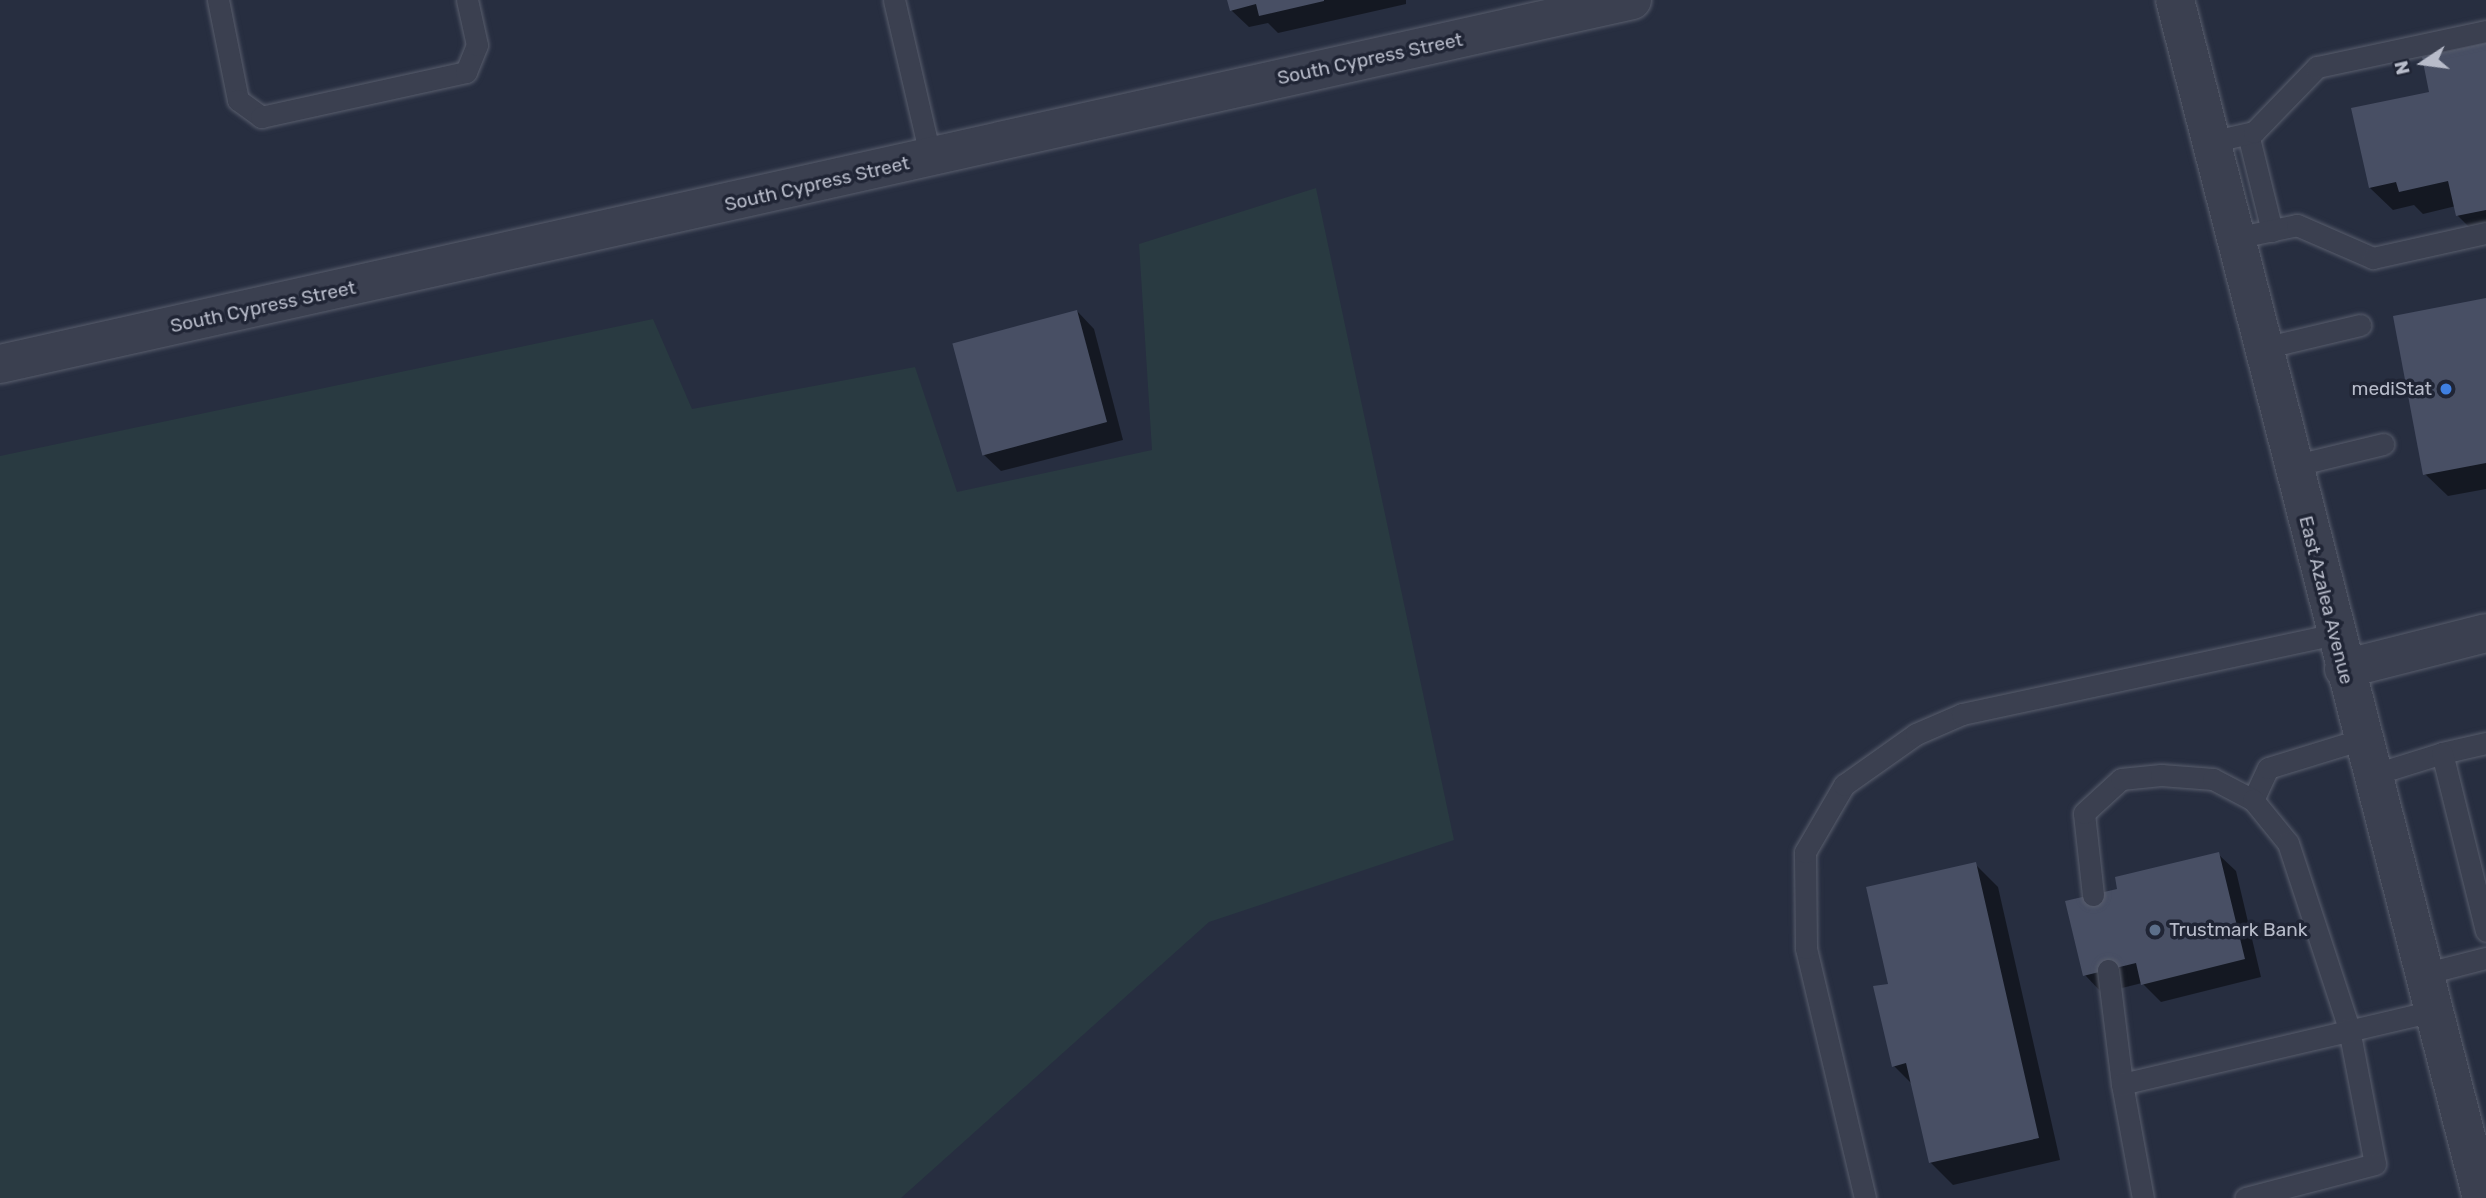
<!DOCTYPE html>
<style>
body{margin:0}
#map{position:relative;width:2486px;height:1198px;overflow:hidden;background:#272e40;font-family:Rubik,sans-serif}
div>[style]{position:absolute}
.green>*{inset:0;background:#293a41}
.shadow>*{inset:0;background:#0007}
.building>*{inset:0;background:#484f64;transform-origin:0 0}
.roads{filter:drop-shadow(0 0 2px #595e6d) drop-shadow(0 0 2px #595e6d)}
.service>*{height:21px;margin:-10.5px;padding:0 10.5px;transform-origin:10.5px;border-radius:10.5px;background:#3b4050}
.minor>*{height:38px;margin:-19px;padding:0 19px;transform-origin:19px;border-radius:19px;background:#3b4050}
.tertiary>*{height:38px;margin:-19px;padding:0 19px;transform-origin:19px;border-radius:19px;background:#3b4050}
.dots>*{width:19px;height:19px;translate:-50% -50%;box-sizing:border-box;border:4px solid #202535;border-radius:50%}
span{translate:-50% -50%;white-space:nowrap;text-align:center;line-height:1.15;-webkit-text-stroke:7px #202535;paint-order:stroke}
.street-label{font-size:19px;color:#b8bcca}
.poi-label{font-size:19px;color:#b8bcca}
.right{translate:-100% -50%;text-align:right}
.left{translate:0 -50%;text-align:left}
.north{position:absolute;left:2388px;top:28px;width:70px;height:70px;-webkit-text-stroke:5px #202535;paint-order:stroke;rotate:257deg;font-size:19px;font-weight:700;line-height:28px;text-align:center;color:#b8bcca}
.north::after{content:'';display:block;margin:auto;width:24px;height:32px;background:#b8bcca;clip-path:polygon(50% 0,100% 100%,50% 72%,0 100%)}
</style>
<div id="map">
<div class="green">
<i style="clip-path:polygon(1316px 188px,1454px 840px,1209px 922px,901px 1198px,0 1198px,0 456px,653px 319px,692px 409px,915px 367px,957px 492px,1152px 450px,1139px 244px)"></i>
</div>
<div class="shadow">
<i style="clip-path:polygon(1229px 0,1406px 0,1406px 4px,1278px 33px,1268px 23px,1249px 27px,1231px 10px)"></i>
<i style="clip-path:polygon(2486px 45px,2486px 237px,2480px 238px,2458px 216px,2456px 206px,2423px 214px,2414px 205px,2393px 210px,2370px 188px,2431px 93px)"></i>
<i style="clip-path:polygon(2486px 300px,2486px 489px,2448px 496px,2425px 474px)"></i>
<i style="clip-path:polygon(1077px 311px,1094px 329px,1123px 440px,1001px 471px,983px 454px)"></i>
<i style="clip-path:polygon(2218px 854px,2236px 871px,2261px 977px,2161px 1002px,2142px 983px,2102px 993px,2085px 975px,2119px 890px)"></i>
<i style="clip-path:polygon(1975px 864px,1998px 887px,2060px 1160px,1953px 1185px,1930px 1162px,1913px 1085px,1894px 1066px,1890px 985px)"></i>
</div>
<div class="building">
<i style="clip-path:polygon(1227px 0,1324px 0,1324px 1px,1259px 16px,1256px 4px,1230px 11px)"></i>
<i style="clip-path:polygon(2486px 43px,2486px 210px,2456px 216px,2448px 181px,2399px 192px,2396px 182px,2369px 188px,2351px 108px,2429px 92px,2422px 57px)"></i>
<i style="clip-path:polygon(2486px 298px,2486px 463px,2423px 475px,2393px 316px)"></i>
<i style="left:1077px;top:310px;width:116px;height:129px;rotate:75deg"></i>
<i style="clip-path:polygon(2219px 852px,2245px 959px,2141px 985px,2136px 963px,2083px 976px,2065px 901px,2117px 889px,2115px 877px)"></i>
<i style="clip-path:polygon(1976px 862px,2039px 1138px,1929px 1163px,1906px 1063px,1892px 1067px,1873px 986px,1888px 984px,1866px 887px)"></i>
</div>
<div class="roads">
<div class="service">
<i style="left:218px;top:0;width:102px;rotate:78.7deg"></i>
<i style="left:238px;top:100px;width:29px;rotate:36deg"></i>
<i style="left:261px;top:117px;width:210px;rotate:-12.4deg"></i>
<i style="left:466px;top:72px;width:29px;rotate:-68deg"></i>
<i style="left:477px;top:45px;width:46px;rotate:-102.5deg"></i>
<i style="left:894px;top:0;width:163px;rotate:76.9deg"></i>
<i style="left:2248px;top:134px;width:100px;rotate:76.1deg"></i>
<i style="left:2210px;top:142px;width:45px;rotate:-12.8deg"></i>
<i style="left:2254px;top:132px;width:91px;rotate:-45.9deg"></i>
<i style="left:2317px;top:67px;width:173px;rotate:-12deg"></i>
<i style="left:2235px;top:238px;width:63px;rotate:-11.8deg"></i>
<i style="left:2297px;top:225px;width:83px;rotate:23.5deg"></i>
<i style="left:2373px;top:258px;width:116px;rotate:-12.5deg"></i>
<i style="left:2263px;top:348px;width:100px;rotate:-13.3deg"></i>
<i style="left:2292px;top:466px;width:94px;rotate:-13.6deg"></i>
<i style="left:2442px;top:753px;width:45px;rotate:-12.8deg"></i>
<i style="left:2372px;top:775px;width:73px;rotate:-17.4deg"></i>
<i style="left:2442px;top:753px;width:183px;rotate:76.1deg"></i>
<i style="left:2253px;top:800px;width:35px;rotate:-65deg"></i>
<i style="left:2268px;top:768px;width:98px;rotate:-17.1deg"></i>
<i style="left:2093px;top:895px;width:82px;rotate:-96.3deg"></i>
<i style="left:2084px;top:813px;width:50px;rotate:-42.6deg"></i>
<i style="left:2121px;top:779px;width:40px;rotate:-5.7deg"></i>
<i style="left:2161px;top:775px;width:52px;rotate:4.4deg"></i>
<i style="left:2213px;top:779px;width:45px;rotate:27.7deg"></i>
<i style="left:2253px;top:800px;width:55px;rotate:50.9deg"></i>
<i style="left:2288px;top:843px;width:196px;rotate:71.8deg"></i>
<i style="left:2349px;top:1029px;width:137px;rotate:79.1deg"></i>
<i style="left:2375px;top:1164px;width:134px;rotate:165.3deg"></i>
<i style="left:2108px;top:970px;width:115px;rotate:83deg"></i>
<i style="left:2122px;top:1084px;width:116px;rotate:79.6deg"></i>
<i style="left:2423px;top:974px;width:65px;rotate:-14.3deg"></i>
<i style="left:2122px;top:1084px;width:319px;rotate:-13.2deg"></i>
<i style="left:1865px;top:1198px;width:257px;rotate:-103.3deg"></i>
<i style="left:1806px;top:948px;width:96px;rotate:-90.6deg"></i>
<i style="left:1805px;top:852px;width:78px;rotate:-59.8deg"></i>
<i style="left:1844px;top:785px;width:88px;rotate:-35.3deg"></i>
<i style="left:1916px;top:734px;width:50px;rotate:-23.5deg"></i>
<i style="left:1962px;top:714px;width:382px;rotate:-12.1deg"></i>
</div>
<div class="minor">
<i style="left:0;top:364px;width:1672px;rotate:-12.57deg"></i>
<i style="left:2344px;top:669px;width:146px;rotate:-14.2deg"></i>
</div>
<div class="tertiary">
<i style="left:2175px;top:0;width:1237px;rotate:75.63deg"></i>
</div>
</div>
<div class="dots">
<i style="left:2446px;top:389px;background:#3f7fe0"></i>
<i style="left:2155px;top:930px;background:#5c6f8a"></i>
</div>
<div class="street-label">
<span style="left:1370px;top:59px;rotate:-12deg">South Cypress Street</span>
<span style="left:817px;top:184px;rotate:-13deg">South Cypress Street</span>
<span style="left:263px;top:307px;rotate:-12deg">South Cypress Street</span>
<span style="left:2326px;top:600px;rotate:76deg">East Azalea Avenue</span>
</div>
<div class="poi-label">
<span class="right" style="left:2432px;top:389px">mediStat</span>
<span class="left" style="left:2169px;top:930px">Trustmark Bank</span>
</div>
<div class="north">N</div>
</div>
